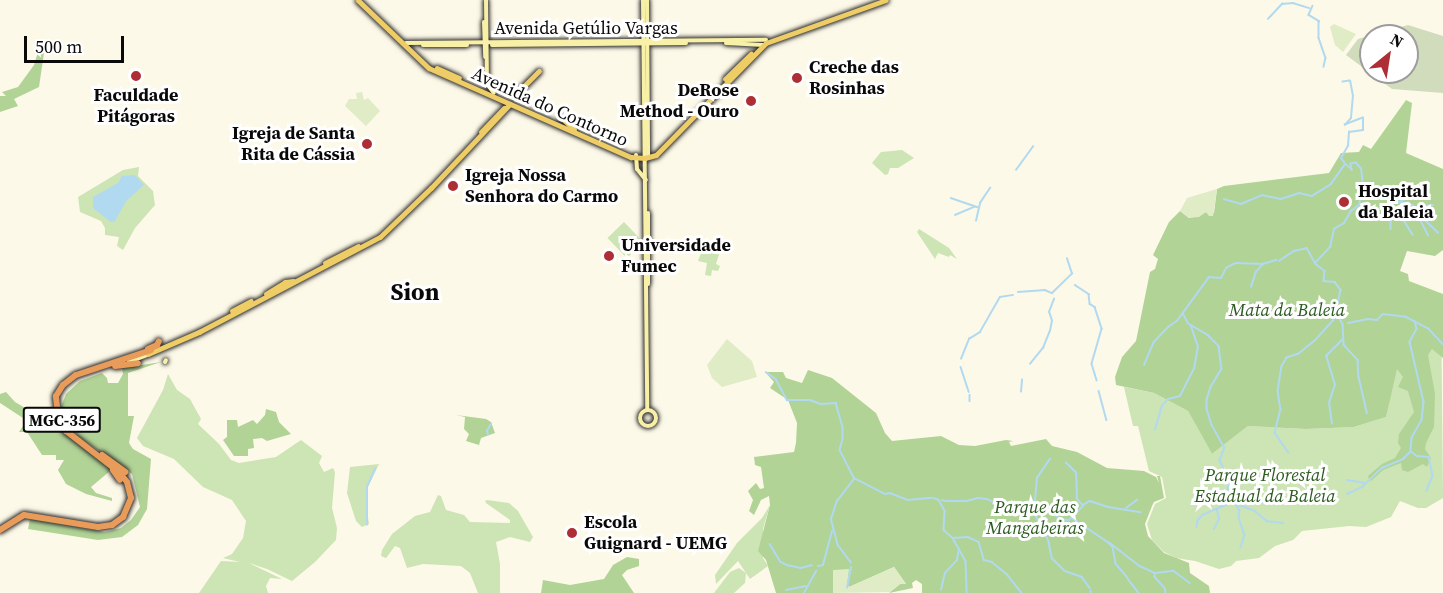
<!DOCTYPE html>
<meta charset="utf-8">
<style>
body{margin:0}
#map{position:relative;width:1443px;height:593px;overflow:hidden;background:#fdf9e8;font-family:"Source Serif 4",serif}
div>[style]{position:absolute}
.green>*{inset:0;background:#cde4b5;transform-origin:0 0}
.forest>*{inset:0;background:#b1d396}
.cemetery>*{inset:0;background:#d1dcbc}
.pitch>*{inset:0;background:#dfecc6}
.water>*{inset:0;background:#b1d9f0}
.stream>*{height:1.5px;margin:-0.75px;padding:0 0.75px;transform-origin:0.75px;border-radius:0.75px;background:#b1d9f0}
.roads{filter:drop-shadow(0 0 2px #2b2b2b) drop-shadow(0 0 2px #2b2b2b)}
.secondary>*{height:4px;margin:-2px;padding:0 2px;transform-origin:2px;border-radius:2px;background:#f9f0a7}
.secondary>.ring{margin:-2px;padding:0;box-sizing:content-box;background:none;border:4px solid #f9f0a7;border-radius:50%}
.primary>*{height:4.5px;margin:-2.25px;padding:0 2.25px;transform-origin:2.25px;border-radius:2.25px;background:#eecd67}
.highway>*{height:6px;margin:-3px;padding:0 3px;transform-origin:3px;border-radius:3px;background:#e99b5a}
.dots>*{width:16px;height:16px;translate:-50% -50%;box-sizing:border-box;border:3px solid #fff;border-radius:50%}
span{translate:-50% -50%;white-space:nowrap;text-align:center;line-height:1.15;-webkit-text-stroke:6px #fff;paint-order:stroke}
.shield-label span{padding:2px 4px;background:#fff;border:2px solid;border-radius:4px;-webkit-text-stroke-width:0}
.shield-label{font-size:16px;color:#090909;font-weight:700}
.street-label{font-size:18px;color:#090909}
.poi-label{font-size:18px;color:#090909;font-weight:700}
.left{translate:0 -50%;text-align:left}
.right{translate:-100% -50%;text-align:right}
.park-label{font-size:18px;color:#2c5b20;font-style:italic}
.district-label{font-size:24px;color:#090909;font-weight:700}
.north{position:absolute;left:1359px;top:24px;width:60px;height:60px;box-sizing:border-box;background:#fff;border:2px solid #9d9d9d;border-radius:50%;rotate:30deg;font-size:16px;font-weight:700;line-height:24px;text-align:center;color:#090909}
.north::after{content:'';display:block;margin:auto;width:21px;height:27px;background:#ad2e34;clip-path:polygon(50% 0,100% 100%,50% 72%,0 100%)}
.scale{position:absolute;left:24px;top:36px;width:100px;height:27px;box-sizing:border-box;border:3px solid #090909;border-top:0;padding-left:8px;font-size:18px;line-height:21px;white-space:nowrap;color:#090909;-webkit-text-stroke:4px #fff;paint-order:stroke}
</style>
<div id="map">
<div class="green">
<i style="clip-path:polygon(902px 150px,914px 158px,898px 168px,890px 168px,888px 174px,885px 175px,872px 163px,881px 152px)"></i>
<i style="clip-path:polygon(139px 167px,138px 176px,153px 191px,155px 205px,135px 228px,123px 250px,117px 246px,119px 237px,105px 235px,105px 228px,101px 221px,80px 212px,78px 197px,123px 170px)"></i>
<i style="left:624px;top:222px;width:28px;height:23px;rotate:46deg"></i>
<i style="clip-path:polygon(919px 229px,949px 248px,957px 259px,950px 255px,949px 257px,938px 253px,935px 259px,917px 232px)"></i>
<i style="clip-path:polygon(697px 238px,722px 245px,716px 264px,720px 266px,718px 271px,712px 270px,711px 276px,705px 275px,707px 263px,698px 261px,701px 253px,694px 252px)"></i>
<i style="clip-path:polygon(1441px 292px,1443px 498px,1426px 508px,1418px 508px,1400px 501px,1391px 517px,1366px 527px,1349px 526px,1302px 531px,1293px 540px,1275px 546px,1259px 558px,1236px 561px,1231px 566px,1219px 569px,1195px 561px,1176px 558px,1164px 552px,1152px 540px,1147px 524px,1155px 504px,1166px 498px,1162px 477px,1149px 471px,1138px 426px,1133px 426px,1124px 387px,1154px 393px,1188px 411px,1212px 454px,1248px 426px,1306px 429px,1354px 427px,1386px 417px,1394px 372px)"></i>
<i style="clip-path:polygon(168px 374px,177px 390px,190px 399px,201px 419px,198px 424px,219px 444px,231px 460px,239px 463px,276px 457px,301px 440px,322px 456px,319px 463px,324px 472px,333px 468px,335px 472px,332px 508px,337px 528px,336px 540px,315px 562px,292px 581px,267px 569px,249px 563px,282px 579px,270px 578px,266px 586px,268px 593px,199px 593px,221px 561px,240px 562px,223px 558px,232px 554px,243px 538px,246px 521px,232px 500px,203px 487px,174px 459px,143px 446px,137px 438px,163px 390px)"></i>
<i style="clip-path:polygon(379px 464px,368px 487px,366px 503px,369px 524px,362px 527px,356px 521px,347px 493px,350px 467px)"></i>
<i style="clip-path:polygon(438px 495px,441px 496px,446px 510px,464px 515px,470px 522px,510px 523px,510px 520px,486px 503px,485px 501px,487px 500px,509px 503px,518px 511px,533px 537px,530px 542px,510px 537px,496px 542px,500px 564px,500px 593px,478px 593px,470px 573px,461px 566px,423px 564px,407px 568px,400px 548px,395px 546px,386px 558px,381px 556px,382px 550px,392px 534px,415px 516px,430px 512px)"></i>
<i style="clip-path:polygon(770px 505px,763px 529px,763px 558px,768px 566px,750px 579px,738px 561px,716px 584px,715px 575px,737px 543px,762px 518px)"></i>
<i style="clip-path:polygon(739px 568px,746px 573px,745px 583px,734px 593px,714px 593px,730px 572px)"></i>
</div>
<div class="forest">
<i style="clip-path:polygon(38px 52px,44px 53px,39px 87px,14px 99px,18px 106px,0 112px,0 96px,6px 96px,2px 92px,18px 87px,34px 65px)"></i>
<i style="clip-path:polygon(1406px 100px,1412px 103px,1406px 153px,1443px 169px,1443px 250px,1435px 256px,1407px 251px,1400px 271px,1408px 274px,1409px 281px,1443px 294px,1443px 365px,1443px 358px,1432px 349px,1428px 355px,1435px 394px,1434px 427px,1426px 443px,1425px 449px,1431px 458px,1427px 467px,1423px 464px,1408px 472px,1402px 470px,1401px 463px,1383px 470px,1371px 481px,1369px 479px,1368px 476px,1382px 464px,1395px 458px,1401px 448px,1398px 443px,1399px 434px,1414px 412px,1408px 391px,1398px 387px,1403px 377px,1397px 369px,1386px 417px,1354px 427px,1306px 429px,1248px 426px,1212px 454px,1188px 411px,1154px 393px,1116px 385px,1115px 377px,1122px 357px,1136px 341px,1150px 272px,1155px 269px,1158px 259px,1153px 255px,1169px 222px,1180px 211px,1189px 218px,1206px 212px,1214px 213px,1217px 189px,1224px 186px,1329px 173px,1341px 153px,1359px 152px,1363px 145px,1371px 149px)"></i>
<i style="clip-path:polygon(161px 362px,128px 373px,128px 416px,134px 416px,129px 443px,133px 449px,151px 459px,147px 509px,138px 525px,122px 537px,98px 540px,28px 529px,30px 519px,105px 532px,121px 528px,131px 520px,140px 507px,132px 474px,78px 436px,64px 418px,61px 407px,66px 394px,80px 381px,102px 373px,107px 378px,108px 383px,118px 383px,123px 374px,122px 368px)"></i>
<i style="clip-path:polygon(808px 370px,832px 378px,876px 413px,885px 433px,892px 441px,941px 436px,959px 445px,975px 446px,1006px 440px,1013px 441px,1009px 442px,1011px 446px,1046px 439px,1052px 446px,1077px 452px,1107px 468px,1144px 471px,1156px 477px,1159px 483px,1157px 476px,1160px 476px,1164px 498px,1154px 502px,1152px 506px,1145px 524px,1148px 536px,1164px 553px,1189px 563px,1190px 573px,1209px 586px,1210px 593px,922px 593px,922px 584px,916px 580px,912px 583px,913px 588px,889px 593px,900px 584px,906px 584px,894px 567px,849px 587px,833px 571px,835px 579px,833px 593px,776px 593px,766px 560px,758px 551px,770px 505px,769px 496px,761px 500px,754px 515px,749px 511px,753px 500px,748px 491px,756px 483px,760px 489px,764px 488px,761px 467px,755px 465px,754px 457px,794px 452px,796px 443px,797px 423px,788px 400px,770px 388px,774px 382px,765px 372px,783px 372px,786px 378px,802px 383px)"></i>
<i style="clip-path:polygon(6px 392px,15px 402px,27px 409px,41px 407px,53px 412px,58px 429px,109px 468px,110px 471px,91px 487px,96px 493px,112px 498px,112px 501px,86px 494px,66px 484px,58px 470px,64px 460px,56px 460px,56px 455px,42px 455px,27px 432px,19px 432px,25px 423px,23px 418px,0 403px,0 394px)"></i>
<i style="clip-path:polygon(266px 409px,276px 412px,279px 422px,291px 434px,267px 441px,262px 438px,253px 439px,254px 448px,248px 449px,248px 456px,234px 456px,223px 440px,227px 437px,227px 420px,237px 420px,238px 427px,253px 420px,257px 424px,265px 415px)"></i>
<i style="clip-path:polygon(456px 415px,486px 419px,491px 422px,495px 433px,481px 438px,479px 445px,466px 441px,469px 434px,464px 429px,465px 417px)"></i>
<i style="clip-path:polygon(627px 557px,639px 559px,639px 566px,627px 570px,622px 575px,634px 593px,541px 593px,543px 580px,570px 585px,604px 579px,613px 565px)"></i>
</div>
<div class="cemetery">
<i style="clip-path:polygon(evenodd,1408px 25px,1443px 36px,1443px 93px,1392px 89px,1346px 55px,1358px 39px,1408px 25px,1371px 36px,1407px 36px,1407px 72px,1371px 72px,1371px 36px)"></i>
</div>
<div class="pitch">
<i style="clip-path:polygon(1334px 24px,1356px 34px,1343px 52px,1335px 45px,1330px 27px)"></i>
<i style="clip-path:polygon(362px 92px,364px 100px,368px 98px,380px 111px,366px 126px,345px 106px,349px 99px,357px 99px,356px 93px)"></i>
<i style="clip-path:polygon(1217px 189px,1213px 216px,1209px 216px,1206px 212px,1199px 217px,1189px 218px,1180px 211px,1187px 198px)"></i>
<i style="clip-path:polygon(727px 339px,752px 361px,757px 377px,722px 387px,712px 378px,707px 365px)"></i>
<i style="clip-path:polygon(894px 567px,906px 584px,900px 584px,890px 592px,833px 593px,833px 570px,849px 569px,847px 585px,849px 587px)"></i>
</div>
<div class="water">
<i style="clip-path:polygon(135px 175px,144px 185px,126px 201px,115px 221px,111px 222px,93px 208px,93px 197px,118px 183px,122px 176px)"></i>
</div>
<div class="stream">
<i style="left:1313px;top:6px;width:10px;rotate:114deg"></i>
<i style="left:1309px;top:15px;width:12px;rotate:31deg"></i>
<i style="left:1319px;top:21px;width:17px;rotate:90deg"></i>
<i style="left:1319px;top:38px;width:21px;rotate:71deg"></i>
<i style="left:1326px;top:58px;width:9px;rotate:103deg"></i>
<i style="left:1268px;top:19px;width:21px;rotate:-47deg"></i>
<i style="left:1282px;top:4px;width:11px;rotate:-5deg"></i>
<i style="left:1293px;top:3px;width:17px;rotate:17deg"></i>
<i style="left:1016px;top:170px;width:29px;rotate:-54deg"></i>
<i style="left:1362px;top:184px;width:14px;rotate:30deg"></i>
<i style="left:1374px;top:191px;width:5px;rotate:68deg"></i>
<i style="left:1376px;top:196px;width:38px;rotate:14deg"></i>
<i style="left:1413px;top:205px;width:34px;rotate:63deg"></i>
<i style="left:951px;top:198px;width:28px;rotate:19deg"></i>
<i style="left:1224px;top:199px;width:18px;rotate:16deg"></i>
<i style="left:1241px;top:204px;width:23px;rotate:-23deg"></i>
<i style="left:1262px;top:195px;width:19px;rotate:12deg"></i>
<i style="left:1281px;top:199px;width:19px;rotate:-18deg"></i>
<i style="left:1299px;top:193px;width:13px;rotate:13deg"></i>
<i style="left:1312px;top:196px;width:22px;rotate:-32deg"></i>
<i style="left:1331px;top:184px;width:24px;rotate:-55deg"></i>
<i style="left:1345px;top:164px;width:7px;rotate:-124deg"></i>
<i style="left:1341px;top:158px;width:14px;rotate:-60deg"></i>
<i style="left:1348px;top:146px;width:14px;rotate:-86deg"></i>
<i style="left:1349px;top:132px;width:14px;rotate:-8deg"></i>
<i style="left:1363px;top:130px;width:12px;rotate:-90deg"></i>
<i style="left:1363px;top:118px;width:19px;rotate:159deg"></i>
<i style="left:1345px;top:125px;width:9px;rotate:-49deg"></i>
<i style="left:1351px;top:118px;width:22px;rotate:-85deg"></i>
<i style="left:1353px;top:96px;width:15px;rotate:-101deg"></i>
<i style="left:1350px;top:81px;width:7px;rotate:172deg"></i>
<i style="left:1391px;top:201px;width:28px;rotate:90deg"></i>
<i style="left:1398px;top:203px;width:10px;rotate:-29deg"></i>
<i style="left:1407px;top:198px;width:12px;rotate:-59deg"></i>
<i style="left:1405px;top:205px;width:17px;rotate:90deg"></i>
<i style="left:1405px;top:222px;width:15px;rotate:58deg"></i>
<i style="left:1415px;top:207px;width:18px;rotate:-6deg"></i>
<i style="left:1418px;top:213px;width:28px;rotate:44deg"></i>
<i style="left:955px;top:215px;width:21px;rotate:-23deg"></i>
<i style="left:976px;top:221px;width:18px;rotate:-77deg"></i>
<i style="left:980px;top:203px;width:18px;rotate:-56deg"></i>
<i style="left:1279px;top:261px;width:18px;rotate:-34deg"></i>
<i style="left:1294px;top:251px;width:13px;rotate:-13deg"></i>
<i style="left:1307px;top:248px;width:18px;rotate:61deg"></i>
<i style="left:1316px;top:264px;width:11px;rotate:38deg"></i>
<i style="left:1325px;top:271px;width:10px;rotate:96deg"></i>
<i style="left:1324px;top:281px;width:11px;rotate:5deg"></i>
<i style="left:1335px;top:282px;width:10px;rotate:53deg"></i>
<i style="left:1341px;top:290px;width:31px;rotate:103deg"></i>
<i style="left:1334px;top:320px;width:28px;rotate:132deg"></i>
<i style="left:1315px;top:341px;width:21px;rotate:141deg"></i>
<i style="left:1299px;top:354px;width:13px;rotate:162deg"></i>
<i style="left:1287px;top:358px;width:9px;rotate:122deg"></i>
<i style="left:1282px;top:366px;width:25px;rotate:99deg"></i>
<i style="left:1278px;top:391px;width:18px;rotate:81deg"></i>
<i style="left:1281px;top:409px;width:25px;rotate:104deg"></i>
<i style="left:1275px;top:433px;width:24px;rotate:55deg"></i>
<i style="left:1316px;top:262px;width:21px;rotate:-47deg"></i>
<i style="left:1330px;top:247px;width:18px;rotate:-77deg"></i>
<i style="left:1334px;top:229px;width:12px;rotate:-31deg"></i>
<i style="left:1344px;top:223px;width:14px;rotate:-60deg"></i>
<i style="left:1351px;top:211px;width:10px;rotate:-37deg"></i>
<i style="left:1359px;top:205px;width:18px;rotate:-77deg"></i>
<i style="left:1363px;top:187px;width:18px;rotate:-96deg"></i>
<i style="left:1361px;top:169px;width:8px;rotate:-130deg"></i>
<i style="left:1356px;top:163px;width:5px;rotate:169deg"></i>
<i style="left:1351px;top:164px;width:6px;rotate:81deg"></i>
<i style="left:1352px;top:170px;width:8px;rotate:-140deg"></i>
<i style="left:1075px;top:285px;width:17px;rotate:33deg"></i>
<i style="left:1089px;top:294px;width:10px;rotate:84deg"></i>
<i style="left:1090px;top:304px;width:6px;rotate:31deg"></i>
<i style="left:1095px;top:307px;width:23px;rotate:72deg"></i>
<i style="left:1102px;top:329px;width:36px;rotate:106deg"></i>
<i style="left:1092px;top:364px;width:17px;rotate:73deg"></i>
<i style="left:1251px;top:287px;width:16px;rotate:-72deg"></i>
<i style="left:1256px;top:272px;width:11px;rotate:-49deg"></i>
<i style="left:1263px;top:264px;width:14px;rotate:-17deg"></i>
<i style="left:1018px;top:292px;width:27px;rotate:-4deg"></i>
<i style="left:1045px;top:290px;width:8px;rotate:23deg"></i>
<i style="left:1052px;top:293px;width:28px;rotate:-44deg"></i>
<i style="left:1072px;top:274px;width:16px;rotate:-108deg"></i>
<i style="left:1336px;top:312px;width:14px;rotate:60deg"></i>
<i style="left:1343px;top:324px;width:21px;rotate:87deg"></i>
<i style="left:1344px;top:345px;width:21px;rotate:47deg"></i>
<i style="left:1358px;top:360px;width:17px;rotate:87deg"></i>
<i style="left:1359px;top:377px;width:37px;rotate:77deg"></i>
<i style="left:1183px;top:313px;width:11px;rotate:63deg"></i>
<i style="left:1415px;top:321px;width:8px;rotate:76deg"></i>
<i style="left:1417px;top:329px;width:15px;rotate:118deg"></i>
<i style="left:1410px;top:342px;width:62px;rotate:76.9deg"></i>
<i style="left:1424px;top:402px;width:18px;rotate:96deg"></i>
<i style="left:1422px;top:420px;width:21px;rotate:119deg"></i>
<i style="left:1412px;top:438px;width:13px;rotate:94deg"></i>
<i style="left:1411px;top:451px;width:8px;rotate:40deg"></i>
<i style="left:1417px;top:456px;width:12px;rotate:5deg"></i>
<i style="left:1429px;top:457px;width:19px;rotate:78deg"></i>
<i style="left:1433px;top:476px;width:16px;rotate:112deg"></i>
<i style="left:1348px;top:323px;width:20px;rotate:-11deg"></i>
<i style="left:1368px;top:319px;width:9px;rotate:6deg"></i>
<i style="left:1377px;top:320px;width:8px;rotate:-45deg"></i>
<i style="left:1383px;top:314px;width:23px;rotate:7deg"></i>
<i style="left:1406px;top:317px;width:25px;rotate:27deg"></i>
<i style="left:1428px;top:328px;width:22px;rotate:47deg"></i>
<i style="left:1189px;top:324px;width:22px;rotate:30deg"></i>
<i style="left:1208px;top:335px;width:16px;rotate:45deg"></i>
<i style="left:1219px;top:346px;width:23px;rotate:83deg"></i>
<i style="left:1222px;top:369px;width:21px;rotate:121deg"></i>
<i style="left:1211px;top:387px;width:14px;rotate:107deg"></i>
<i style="left:1207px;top:400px;width:9px;rotate:90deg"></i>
<i style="left:1207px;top:409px;width:17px;rotate:73deg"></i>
<i style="left:1212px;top:425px;width:26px;rotate:61deg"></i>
<i style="left:1225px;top:448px;width:13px;rotate:113deg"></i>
<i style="left:1220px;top:460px;width:26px;rotate:67deg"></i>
<i style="left:1230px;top:484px;width:9px;rotate:111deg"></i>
<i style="left:1227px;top:492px;width:13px;rotate:90deg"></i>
<i style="left:1227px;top:505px;width:26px;rotate:157deg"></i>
<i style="left:1203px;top:515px;width:8px;rotate:130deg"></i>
<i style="left:1198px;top:521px;width:6px;rotate:99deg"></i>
<i style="left:961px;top:359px;width:22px;rotate:-68deg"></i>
<i style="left:969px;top:339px;width:13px;rotate:-32deg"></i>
<i style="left:980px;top:332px;width:40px;rotate:-60.3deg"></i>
<i style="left:1000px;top:297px;width:13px;rotate:-9deg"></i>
<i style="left:1030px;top:364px;width:21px;rotate:-51deg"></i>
<i style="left:1043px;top:348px;width:18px;rotate:-68deg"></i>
<i style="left:1050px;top:331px;width:10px;rotate:-79deg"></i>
<i style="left:1052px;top:321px;width:9px;rotate:-108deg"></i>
<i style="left:1049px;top:312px;width:14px;rotate:-69deg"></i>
<i style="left:1144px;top:365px;width:25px;rotate:-67deg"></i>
<i style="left:1154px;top:342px;width:21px;rotate:-47deg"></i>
<i style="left:1168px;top:327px;width:11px;rotate:-34deg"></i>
<i style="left:1177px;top:321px;width:54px;rotate:-54deg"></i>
<i style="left:1209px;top:277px;width:12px;rotate:5deg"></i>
<i style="left:1221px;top:278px;width:11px;rotate:-63deg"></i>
<i style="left:1226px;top:268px;width:11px;rotate:-27deg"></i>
<i style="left:1236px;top:263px;width:27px;rotate:2deg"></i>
<i style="left:961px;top:367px;width:26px;rotate:72deg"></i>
<i style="left:766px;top:372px;width:12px;rotate:35deg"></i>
<i style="left:776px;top:379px;width:24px;rotate:62deg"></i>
<i style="left:787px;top:400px;width:23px"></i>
<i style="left:810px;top:400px;width:12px;rotate:20deg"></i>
<i style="left:821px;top:404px;width:15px;rotate:-4deg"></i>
<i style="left:836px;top:403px;width:26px;rotate:74deg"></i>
<i style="left:843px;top:428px;width:11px;rotate:90deg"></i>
<i style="left:843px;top:439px;width:11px;rotate:105deg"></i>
<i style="left:840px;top:450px;width:31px;rotate:63deg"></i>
<i style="left:854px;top:478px;width:35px;rotate:27deg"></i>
<i style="left:885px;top:494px;width:5px;rotate:-11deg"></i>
<i style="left:890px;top:493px;width:19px;rotate:21deg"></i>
<i style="left:908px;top:500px;width:24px;rotate:-5deg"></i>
<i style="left:1099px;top:391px;width:30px;rotate:75deg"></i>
<i style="left:1021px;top:392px;width:12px;rotate:-85deg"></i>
<i style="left:970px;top:395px;width:6px;rotate:90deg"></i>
<i style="left:1332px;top:424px;width:21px;rotate:-98deg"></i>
<i style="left:1329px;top:403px;width:19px;rotate:-72deg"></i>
<i style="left:1335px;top:385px;width:30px;rotate:-107deg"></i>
<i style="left:1326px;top:356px;width:23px;rotate:-45deg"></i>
<i style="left:1155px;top:430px;width:25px;rotate:-74deg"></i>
<i style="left:1162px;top:406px;width:9px;rotate:-49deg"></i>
<i style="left:1168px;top:399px;width:12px;rotate:-14deg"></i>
<i style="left:1180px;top:396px;width:30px;rotate:-63deg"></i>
<i style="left:1194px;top:369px;width:22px;rotate:-80deg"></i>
<i style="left:1198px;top:347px;width:21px;rotate:-109deg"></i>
<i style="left:488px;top:435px;width:4px;rotate:-104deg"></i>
<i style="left:487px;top:431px;width:8px;rotate:-60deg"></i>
<i style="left:1347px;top:480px;width:19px;rotate:9deg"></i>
<i style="left:1228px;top:491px;width:23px;rotate:59deg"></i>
<i style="left:1240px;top:511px;width:7px;rotate:98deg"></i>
<i style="left:1239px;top:518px;width:18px;rotate:71deg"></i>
<i style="left:1245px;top:535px;width:13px;rotate:108deg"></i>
<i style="left:1347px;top:494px;width:17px;rotate:-25deg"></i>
<i style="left:1362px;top:487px;width:28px;rotate:-44deg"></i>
<i style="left:1382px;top:468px;width:23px;rotate:-23deg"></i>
<i style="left:1403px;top:459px;width:10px;rotate:-45deg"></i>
<i style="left:934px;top:498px;width:5px;rotate:22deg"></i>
<i style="left:939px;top:500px;width:13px;rotate:61deg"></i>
<i style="left:945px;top:511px;width:19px;rotate:93deg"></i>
<i style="left:944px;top:530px;width:12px;rotate:42deg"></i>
<i style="left:953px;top:538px;width:15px;rotate:-4deg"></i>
<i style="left:968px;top:537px;width:12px;rotate:24deg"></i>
<i style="left:979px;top:542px;width:19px;rotate:74deg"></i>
<i style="left:984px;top:560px;width:8px;rotate:14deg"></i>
<i style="left:992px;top:562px;width:19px;rotate:39deg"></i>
<i style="left:1007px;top:574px;width:24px;rotate:52deg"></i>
<i style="left:942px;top:500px;width:3px;rotate:18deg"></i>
<i style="left:946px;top:501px;width:21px"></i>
<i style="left:967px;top:501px;width:11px;rotate:-15deg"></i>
<i style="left:978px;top:498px;width:9px;rotate:6deg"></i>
<i style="left:987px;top:499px;width:16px;rotate:27deg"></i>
<i style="left:1001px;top:506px;width:30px;rotate:6deg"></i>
<i style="left:1031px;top:509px;width:9px;rotate:-63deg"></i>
<i style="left:1035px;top:501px;width:23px;rotate:-85deg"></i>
<i style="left:1037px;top:478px;width:23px;rotate:-56deg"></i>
<i style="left:1237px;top:504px;width:19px;rotate:21deg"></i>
<i style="left:1255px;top:511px;width:16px;rotate:40deg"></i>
<i style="left:1267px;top:521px;width:16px;rotate:7deg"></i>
<i style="left:1244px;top:504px;width:11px;rotate:-22deg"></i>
<i style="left:1254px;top:500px;width:9px;rotate:13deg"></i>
<i style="left:1263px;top:502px;width:7px;rotate:-34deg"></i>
<i style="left:1269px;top:498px;width:13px;rotate:4deg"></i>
<i style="left:1083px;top:505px;width:8px;rotate:-30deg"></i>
<i style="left:1090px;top:501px;width:19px;rotate:18deg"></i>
<i style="left:1108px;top:507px;width:33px;rotate:9deg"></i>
<i style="left:1126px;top:508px;width:14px;rotate:-36deg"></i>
<i style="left:1032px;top:509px;width:19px;rotate:9deg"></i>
<i style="left:1051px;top:512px;width:12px;rotate:35deg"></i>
<i style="left:1061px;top:519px;width:8px;rotate:7deg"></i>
<i style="left:1069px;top:520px;width:20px;rotate:-45deg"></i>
<i style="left:1083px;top:506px;width:9px;rotate:-131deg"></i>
<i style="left:1077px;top:499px;width:26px;rotate:-92deg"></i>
<i style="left:1076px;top:473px;width:14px;rotate:-135deg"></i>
<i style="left:1033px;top:510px;width:36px;rotate:63deg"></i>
<i style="left:1049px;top:542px;width:16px;rotate:79deg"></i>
<i style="left:1052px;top:558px;width:18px;rotate:45deg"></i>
<i style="left:1065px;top:571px;width:18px;rotate:19deg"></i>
<i style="left:1082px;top:577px;width:14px;rotate:54deg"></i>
<i style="left:1072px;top:518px;width:43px;rotate:33.7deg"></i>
<i style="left:1108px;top:542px;width:7px;rotate:45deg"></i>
<i style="left:1113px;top:547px;width:17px;rotate:80deg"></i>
<i style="left:1116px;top:564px;width:18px;rotate:49deg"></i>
<i style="left:367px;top:525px;width:38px;rotate:-90deg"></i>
<i style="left:367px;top:487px;width:20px;rotate:-66deg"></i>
<i style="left:1214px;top:529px;width:11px;rotate:-63deg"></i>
<i style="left:1219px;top:519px;width:9px;rotate:-103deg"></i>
<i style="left:953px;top:538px;width:26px;rotate:61deg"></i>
<i style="left:966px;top:561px;width:32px;rotate:88deg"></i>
<i style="left:1109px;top:542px;width:39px;rotate:38deg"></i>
<i style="left:1140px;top:566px;width:17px;rotate:25deg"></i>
<i style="left:1155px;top:573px;width:4px;rotate:90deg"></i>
<i style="left:1155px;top:577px;width:13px;rotate:48deg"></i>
<i style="left:770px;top:544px;width:21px;rotate:59deg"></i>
<i style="left:781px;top:562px;width:7px;rotate:27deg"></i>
<i style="left:787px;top:565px;width:14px;rotate:12deg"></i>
<i style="left:801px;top:568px;width:11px;rotate:-15deg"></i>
<i style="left:851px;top:563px;width:21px;rotate:-127deg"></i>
<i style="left:838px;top:546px;width:28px;rotate:-105deg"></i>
<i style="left:831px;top:519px;width:19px;rotate:-72deg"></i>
<i style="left:837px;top:501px;width:28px;rotate:-52deg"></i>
<i style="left:818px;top:566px;width:5px;rotate:-11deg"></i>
<i style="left:823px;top:565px;width:35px;rotate:-75deg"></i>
<i style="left:1174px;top:571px;width:20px;rotate:37deg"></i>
<i style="left:1156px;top:573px;width:17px;rotate:-7deg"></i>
<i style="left:1128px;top:579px;width:18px;rotate:52deg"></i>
<i style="left:847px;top:588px;width:21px;rotate:-79deg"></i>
<i style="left:1165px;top:588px;width:5px;rotate:79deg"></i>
<i style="left:786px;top:590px;width:20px;rotate:-11deg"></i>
<i style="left:941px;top:590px;width:17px;rotate:-77deg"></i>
<i style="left:945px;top:573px;width:18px;rotate:-47deg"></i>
<i style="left:957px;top:560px;width:11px;rotate:-80deg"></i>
<i style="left:1091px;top:591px;width:2px;rotate:90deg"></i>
<i style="left:804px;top:593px;width:25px;rotate:-61deg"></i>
</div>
<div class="roads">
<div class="secondary">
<i style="left:486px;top:0;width:84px;rotate:89.3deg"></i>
<i style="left:487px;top:84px;width:11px;rotate:52deg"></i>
<i style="left:643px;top:0;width:410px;rotate:89.4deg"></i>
<i style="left:647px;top:0;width:158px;rotate:89.6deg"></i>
<i style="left:484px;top:22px;width:35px;rotate:88deg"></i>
<i style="left:406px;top:43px;width:360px;rotate:-0.5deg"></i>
<i style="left:726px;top:43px;width:38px;rotate:3deg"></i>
<i style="left:423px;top:45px;width:44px"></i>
<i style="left:492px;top:45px;width:194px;rotate:-0.6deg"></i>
<i style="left:636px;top:155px;width:14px;rotate:86deg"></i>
<i style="left:637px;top:169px;width:14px;rotate:51deg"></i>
<i style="left:648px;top:213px;width:71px;rotate:90deg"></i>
<i style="left:129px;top:362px;width:22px;rotate:-21deg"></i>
<i style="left:165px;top:362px;width:2px;rotate:-63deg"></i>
<i class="ring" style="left:640px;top:410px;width:12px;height:12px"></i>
</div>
<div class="primary">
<i style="left:358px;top:0;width:98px;rotate:43.8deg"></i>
<i style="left:429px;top:68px;width:221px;rotate:23.8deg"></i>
<i style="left:631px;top:157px;width:14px;rotate:4deg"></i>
<i style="left:645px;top:158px;width:11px;rotate:-15deg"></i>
<i style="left:656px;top:155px;width:157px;rotate:-45.5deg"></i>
<i style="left:766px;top:43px;width:127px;rotate:-19.7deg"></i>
<i style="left:437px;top:68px;width:24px;rotate:24deg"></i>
<i style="left:725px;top:79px;width:36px;rotate:-44deg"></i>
<i style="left:514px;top:96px;width:35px;rotate:-45deg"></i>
<i style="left:561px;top:117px;width:18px;rotate:43deg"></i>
<i style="left:481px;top:132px;width:33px;rotate:-46deg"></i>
<i style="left:325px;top:263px;width:37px;rotate:-27deg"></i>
<i style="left:266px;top:294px;width:22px;rotate:-32deg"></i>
<i style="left:285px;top:282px;width:8px;rotate:-7deg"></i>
<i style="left:232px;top:311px;width:21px;rotate:-28deg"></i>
<i style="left:148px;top:354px;width:56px;rotate:-23.3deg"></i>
<i style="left:199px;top:332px;width:204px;rotate:-27.7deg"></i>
<i style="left:380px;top:237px;width:71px;rotate:-43.9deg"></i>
<i style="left:431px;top:188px;width:115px;rotate:-46.8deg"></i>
</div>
<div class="highway">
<i style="left:148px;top:349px;width:10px;rotate:-24deg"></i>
<i style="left:157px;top:345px;width:4px;rotate:-63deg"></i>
<i style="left:115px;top:366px;width:23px;rotate:-7deg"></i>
<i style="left:102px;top:455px;width:29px;rotate:36deg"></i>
<i style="left:113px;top:470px;width:12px;rotate:55deg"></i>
<i style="left:0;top:530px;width:28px;rotate:-32deg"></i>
<i style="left:24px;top:515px;width:75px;rotate:9.2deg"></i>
<i style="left:98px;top:527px;width:14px;rotate:-8deg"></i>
<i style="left:112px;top:525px;width:14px;rotate:-36deg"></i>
<i style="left:123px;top:517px;width:21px;rotate:-67deg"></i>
<i style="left:131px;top:498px;width:16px;rotate:-104deg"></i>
<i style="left:127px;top:482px;width:11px;rotate:-128deg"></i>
<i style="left:120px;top:473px;width:68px;rotate:-142.1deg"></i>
<i style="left:66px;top:431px;width:17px;rotate:-118deg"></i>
<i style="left:58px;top:416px;width:20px;rotate:-96deg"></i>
<i style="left:56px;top:396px;width:13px;rotate:-58deg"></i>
<i style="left:63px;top:385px;width:16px;rotate:-38deg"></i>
<i style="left:76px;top:375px;width:79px;rotate:-18.4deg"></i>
</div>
</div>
<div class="dots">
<i style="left:136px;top:76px;background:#ad2e34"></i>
<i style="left:797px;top:78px;background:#ad2e34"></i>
<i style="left:751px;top:101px;background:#ad2e34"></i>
<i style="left:367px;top:144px;background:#ad2e34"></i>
<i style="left:453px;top:186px;background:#ad2e34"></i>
<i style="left:1344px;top:202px;background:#ad2e34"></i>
<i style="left:609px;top:256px;background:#ad2e34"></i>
<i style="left:572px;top:533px;background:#ad2e34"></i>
</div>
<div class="shield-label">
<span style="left:62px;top:420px">MGC-356</span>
</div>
<div class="street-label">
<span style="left:586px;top:28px">Avenida Getúlio Vargas</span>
<span style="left:550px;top:107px;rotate:24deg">Avenida do Contorno</span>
</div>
<div class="poi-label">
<span class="left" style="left:809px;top:78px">Creche das<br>Rosinhas</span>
<span class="right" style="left:739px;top:101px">DeRose<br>Method - Ouro</span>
<span style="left:136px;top:106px">Faculdade<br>Pitágoras</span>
<span class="right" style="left:355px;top:144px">Igreja de Santa<br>Rita de Cássia</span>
<span class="left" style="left:465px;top:186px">Igreja Nossa<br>Senhora do Carmo</span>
<span class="left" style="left:1358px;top:202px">Hospital<br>da Baleia</span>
<span class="left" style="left:621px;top:256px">Universidade<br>Fumec</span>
<span class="left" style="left:584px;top:533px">Escola<br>Guignard - UEMG</span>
</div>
<div class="park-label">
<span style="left:1287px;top:310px">Mata da Baleia</span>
<span style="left:1265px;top:486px">Parque Florestal<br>Estadual da Baleia</span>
<span style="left:1035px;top:518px">Parque das<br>Mangabeiras</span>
</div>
<div class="district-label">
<span style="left:415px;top:292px">Sion</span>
</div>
<div class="north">N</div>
<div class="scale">500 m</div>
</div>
